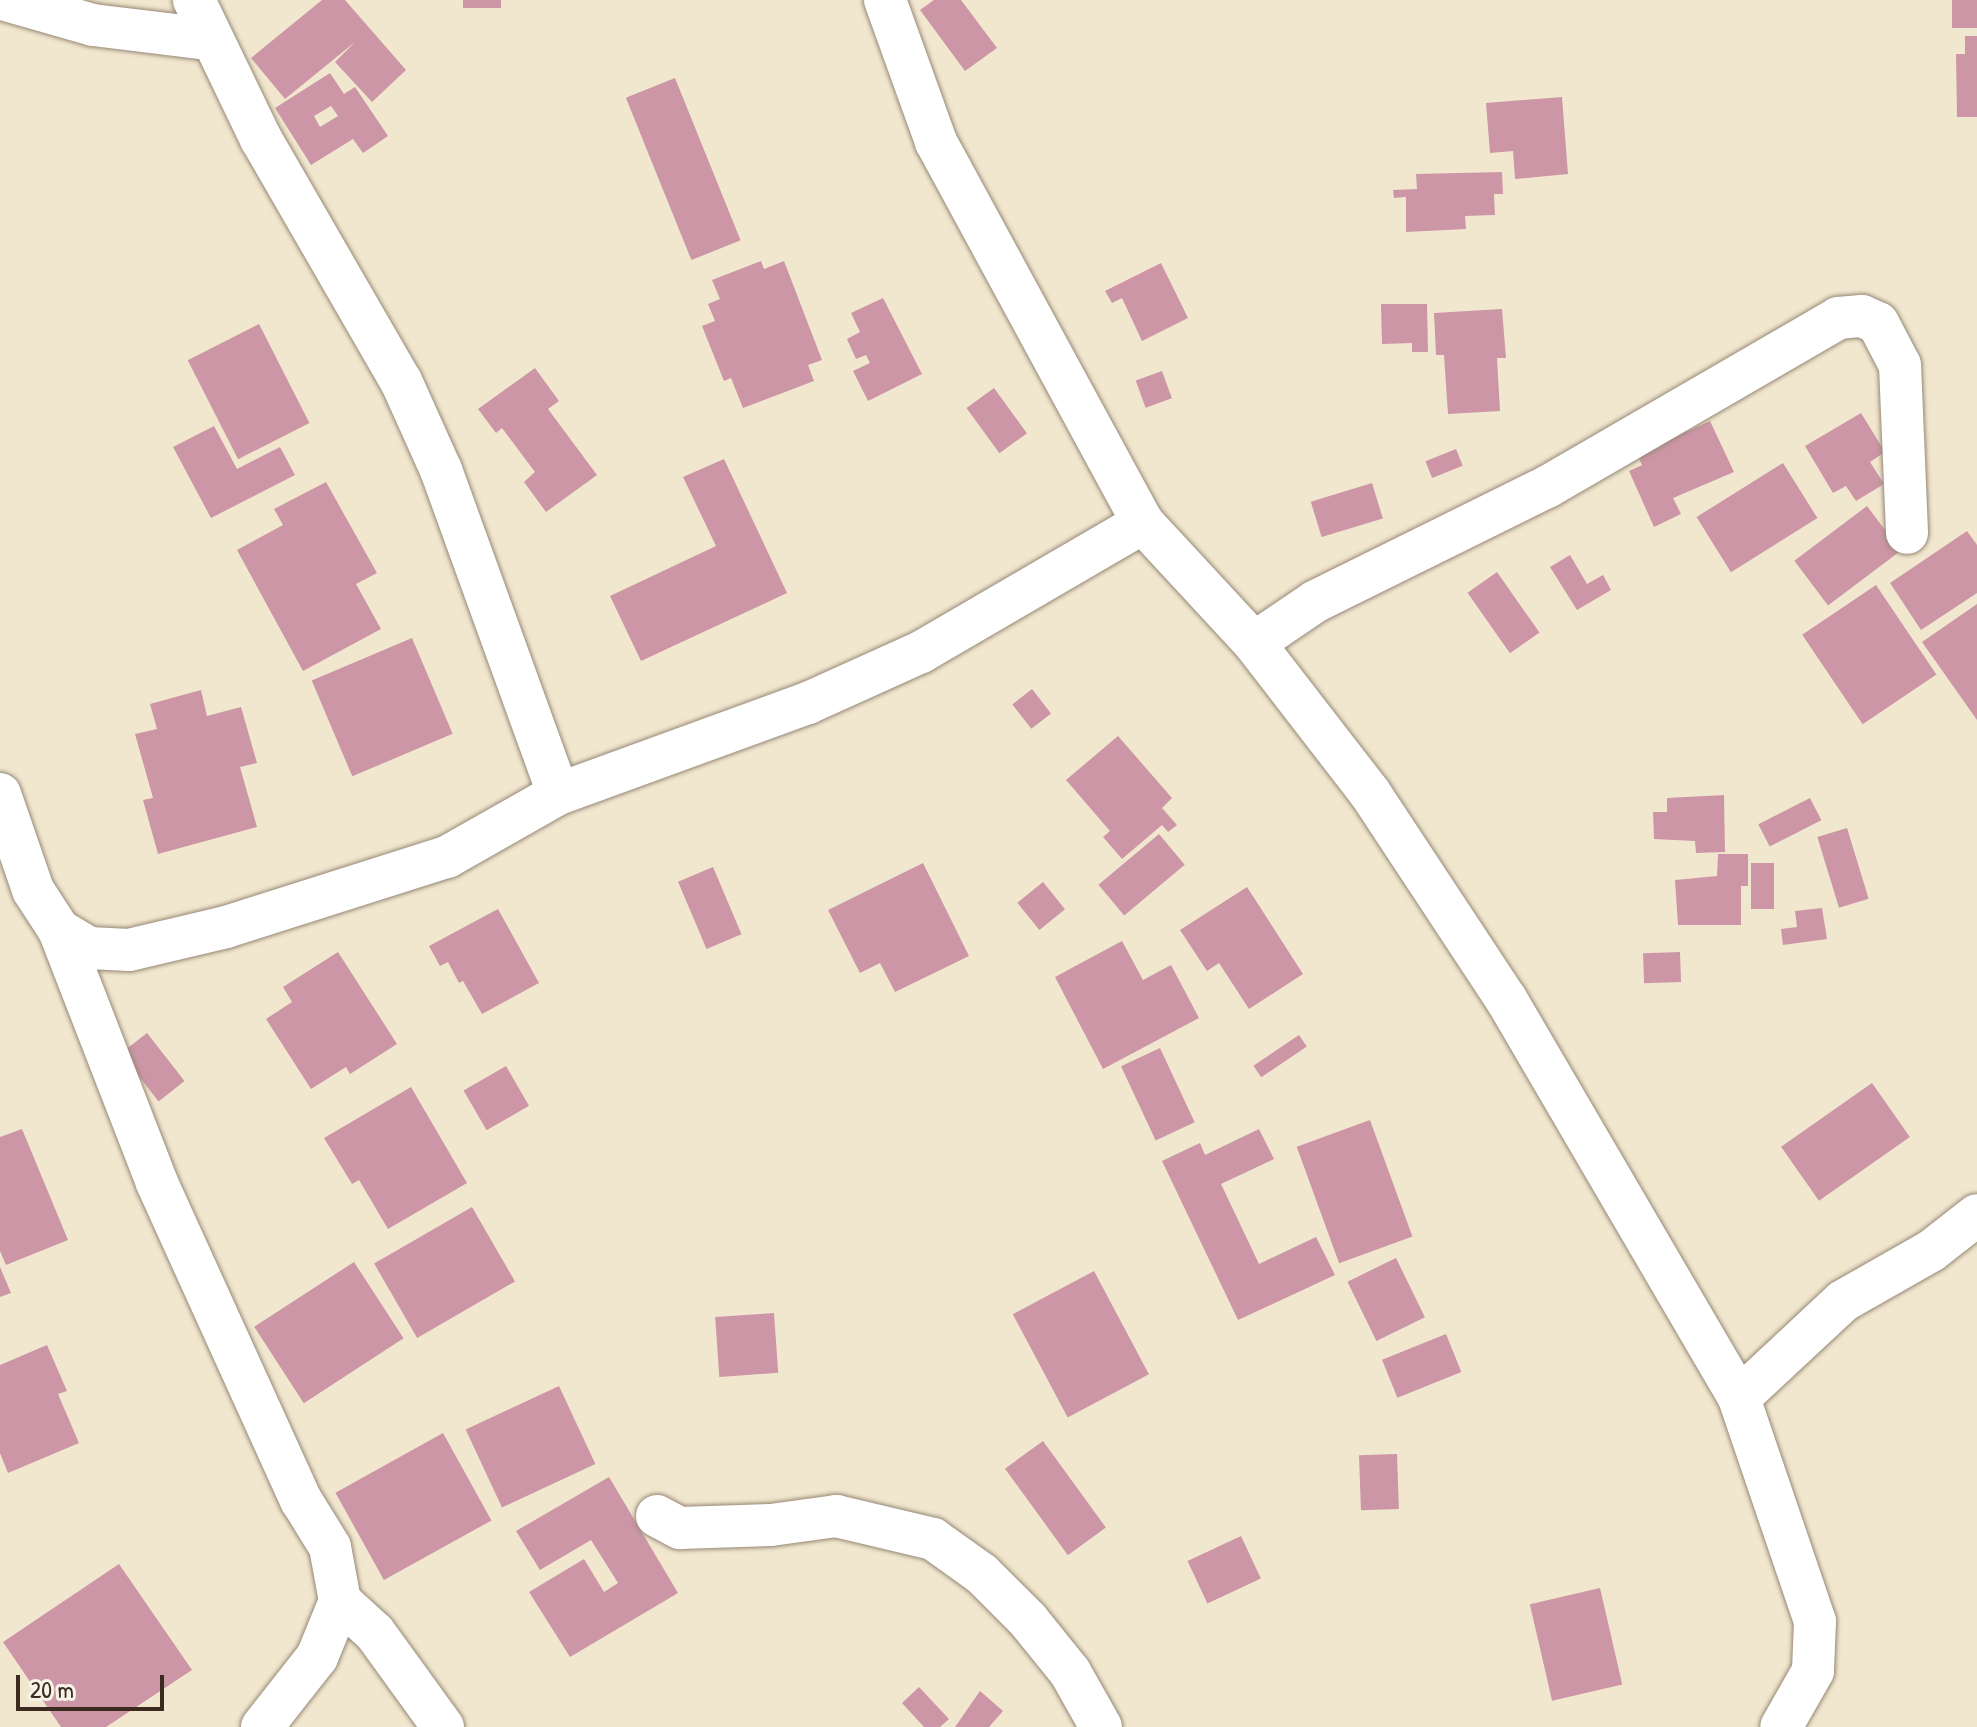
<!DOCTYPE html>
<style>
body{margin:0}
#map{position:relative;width:1977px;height:1727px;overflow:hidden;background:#f1e7cf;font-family:"Patrick Hand",sans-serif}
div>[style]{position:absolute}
.building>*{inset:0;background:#cc96a6;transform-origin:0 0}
.roads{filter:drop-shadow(0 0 2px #968876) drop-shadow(0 0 2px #968876)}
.minor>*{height:42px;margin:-21px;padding:0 21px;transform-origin:21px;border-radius:21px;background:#fff}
span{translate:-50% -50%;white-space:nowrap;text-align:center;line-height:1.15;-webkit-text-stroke:7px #f7f3e8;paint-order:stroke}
.scale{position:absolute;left:16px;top:1675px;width:148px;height:36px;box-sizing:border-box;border:4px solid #3b2a1e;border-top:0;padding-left:10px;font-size:24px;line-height:28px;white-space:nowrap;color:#3b2a1e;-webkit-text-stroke:6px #f7f3e8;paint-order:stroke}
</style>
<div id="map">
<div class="building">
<i style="clip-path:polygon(322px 0,345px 0,406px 70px,372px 102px,335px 62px,355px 42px,285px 99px,251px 58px)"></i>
<i style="left:463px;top:0;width:38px;height:8px"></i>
<i style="clip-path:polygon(934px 0,961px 0,997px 48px,965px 71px,920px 10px)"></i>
<i style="left:1952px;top:0;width:25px;height:28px"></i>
<i style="clip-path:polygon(1965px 36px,1977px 36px,1977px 117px,1957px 117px,1956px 54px,1965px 54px)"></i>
<i style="clip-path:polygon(evenodd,330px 73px,344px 94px,355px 87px,388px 136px,363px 153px,353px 139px,311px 165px,275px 108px,330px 73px,331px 106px,338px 116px,320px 127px,314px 116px,331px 106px)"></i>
<i style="left:675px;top:78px;width:175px;height:53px;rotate:68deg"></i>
<i style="clip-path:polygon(1562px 97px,1568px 174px,1515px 179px,1513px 151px,1490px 153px,1486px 103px)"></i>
<i style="clip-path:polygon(1502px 172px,1503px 194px,1494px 194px,1495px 215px,1465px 216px,1466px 229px,1406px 232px,1406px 197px,1394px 198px,1393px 190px,1417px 189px,1416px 174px)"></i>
<i style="clip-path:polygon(761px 261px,764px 269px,784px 261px,822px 360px,808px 365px,814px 381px,743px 408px,731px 378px,724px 381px,702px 326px,715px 321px,708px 304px,720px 299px,712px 280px)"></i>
<i style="clip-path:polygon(1161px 263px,1188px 318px,1142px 341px,1122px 298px,1112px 303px,1105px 291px)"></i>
<i style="clip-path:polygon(883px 298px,922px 374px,868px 401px,853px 371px,870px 363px,866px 355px,856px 359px,847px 339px,860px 332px,851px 313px)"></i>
<i style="clip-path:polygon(1381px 304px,1427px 304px,1428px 352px,1412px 352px,1412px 343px,1382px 344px)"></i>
<i style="clip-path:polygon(1502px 309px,1506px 358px,1497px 358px,1500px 411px,1448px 414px,1444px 355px,1436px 355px,1434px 313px)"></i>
<i style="left:259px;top:324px;width:111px;height:80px;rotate:63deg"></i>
<i style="clip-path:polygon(535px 368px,559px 401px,548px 409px,597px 475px,546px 512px,524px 482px,535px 472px,502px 428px,496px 433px,478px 409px)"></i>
<i style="left:1162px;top:371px;width:29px;height:28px;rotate:70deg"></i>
<i style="left:994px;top:388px;width:56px;height:34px;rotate:54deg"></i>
<i style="clip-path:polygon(1861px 413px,1885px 452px,1870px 462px,1884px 484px,1856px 501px,1846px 486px,1833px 493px,1805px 446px)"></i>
<i style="clip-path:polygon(1710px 421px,1734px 472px,1673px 498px,1681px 514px,1654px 527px,1629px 471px,1642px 465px,1637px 454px)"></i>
<i style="clip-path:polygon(214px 426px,237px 469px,280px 447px,295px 475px,211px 518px,173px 447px)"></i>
<i style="left:1456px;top:449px;width:18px;height:33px;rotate:68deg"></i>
<i style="clip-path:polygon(724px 459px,787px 593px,641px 661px,610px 596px,716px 546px,683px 477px)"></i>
<i style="left:1783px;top:463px;width:65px;height:102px;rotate:58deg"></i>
<i style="clip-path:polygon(326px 482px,377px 573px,356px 584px,381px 629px,303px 671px,237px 550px,283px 525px,274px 509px)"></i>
<i style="left:1372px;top:483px;width:37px;height:64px;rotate:73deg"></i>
<i style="left:1867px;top:506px;width:56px;height:91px;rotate:53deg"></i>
<i style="clip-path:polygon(1967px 531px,1977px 545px,1977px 593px,1921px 630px,1890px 583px)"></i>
<i style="clip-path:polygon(1570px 555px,1587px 584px,1603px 575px,1611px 590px,1577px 610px,1550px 567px)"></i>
<i style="left:1497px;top:572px;width:74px;height:36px;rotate:55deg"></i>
<i style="left:1876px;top:585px;width:108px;height:89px;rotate:56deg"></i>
<i style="clip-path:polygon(1977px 604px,1977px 720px,1922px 642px)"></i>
<i style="left:412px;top:638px;width:104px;height:109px;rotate:67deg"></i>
<i style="left:1032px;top:689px;width:31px;height:25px;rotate:52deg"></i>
<i style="clip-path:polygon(201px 690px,207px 716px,241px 707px,257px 763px,240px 767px,257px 827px,158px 854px,143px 800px,153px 798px,135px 734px,157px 729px,150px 704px)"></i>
<i style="clip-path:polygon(1118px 736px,1172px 798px,1162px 808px,1177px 825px,1168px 832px,1162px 825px,1122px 859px,1103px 837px,1110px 831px,1066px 780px)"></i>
<i style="clip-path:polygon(1724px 795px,1725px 852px,1696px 853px,1695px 841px,1654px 839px,1653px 812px,1667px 812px,1667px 798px)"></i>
<i style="left:1810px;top:798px;width:25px;height:58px;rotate:63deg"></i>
<i style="left:1847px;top:828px;width:74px;height:31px;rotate:73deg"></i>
<i style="left:1159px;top:834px;width:40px;height:79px;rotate:50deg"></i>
<i style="clip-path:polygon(1718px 854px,1748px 854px,1748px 886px,1741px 886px,1741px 925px,1678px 925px,1675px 880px,1717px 876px)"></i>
<i style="clip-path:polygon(923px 863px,969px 956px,895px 992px,880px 963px,860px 973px,828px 910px)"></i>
<i style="left:1751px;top:863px;width:23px;height:46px"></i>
<i style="left:713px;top:867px;width:73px;height:38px;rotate:67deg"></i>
<i style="left:1043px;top:882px;width:35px;height:33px;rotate:51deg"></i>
<i style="clip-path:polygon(1247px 887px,1303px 974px,1249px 1009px,1219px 963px,1207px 971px,1180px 930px)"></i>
<i style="clip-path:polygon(1822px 908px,1827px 939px,1783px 945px,1781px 929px,1797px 927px,1795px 911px)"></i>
<i style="clip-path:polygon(498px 909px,539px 983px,482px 1014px,463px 981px,459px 983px,448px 962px,440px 966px,429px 946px)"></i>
<i style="clip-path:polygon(1122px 941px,1143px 980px,1171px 965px,1199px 1018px,1103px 1069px,1055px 977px)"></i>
<i style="clip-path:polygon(338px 952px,397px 1044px,350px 1074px,346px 1067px,311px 1089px,266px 1019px,292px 1002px,283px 987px)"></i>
<i style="left:1680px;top:952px;width:30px;height:37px;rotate:88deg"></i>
<i style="left:147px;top:1033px;width:61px;height:33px;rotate:52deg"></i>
<i style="left:1299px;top:1035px;width:14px;height:55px;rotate:56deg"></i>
<i style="left:1160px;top:1048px;width:82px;height:43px;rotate:65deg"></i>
<i style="left:506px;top:1066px;width:46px;height:49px;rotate:60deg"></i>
<i style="left:1872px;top:1083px;width:66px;height:111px;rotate:55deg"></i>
<i style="clip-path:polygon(411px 1087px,467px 1183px,388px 1229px,359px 1180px,352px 1184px,324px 1138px)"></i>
<i style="left:1370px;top:1120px;width:124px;height:78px;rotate:70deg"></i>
<i style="clip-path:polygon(22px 1129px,68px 1240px,6px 1265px,0 1251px,0 1137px)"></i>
<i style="clip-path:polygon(1259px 1129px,1274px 1159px,1221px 1184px,1259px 1264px,1316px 1237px,1335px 1275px,1238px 1320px,1162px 1161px,1200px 1143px,1205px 1155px)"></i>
<i style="left:472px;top:1207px;width:86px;height:113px;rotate:60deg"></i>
<i style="left:1396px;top:1258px;width:66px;height:54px;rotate:64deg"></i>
<i style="left:354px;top:1262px;width:91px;height:119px;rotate:57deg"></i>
<i style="clip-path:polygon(0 1267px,11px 1293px,0 1297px)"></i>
<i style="left:1094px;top:1271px;width:117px;height:92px;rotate:62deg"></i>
<i style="left:774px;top:1313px;width:60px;height:59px;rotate:86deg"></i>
<i style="left:1446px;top:1334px;width:41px;height:69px;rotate:68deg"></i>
<i style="clip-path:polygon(47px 1345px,67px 1391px,58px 1394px,79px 1443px,8px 1473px,0 1453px,0 1365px)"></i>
<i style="left:559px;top:1386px;width:86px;height:103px;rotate:65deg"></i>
<i style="left:443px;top:1433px;width:100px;height:123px;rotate:61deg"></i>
<i style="left:1043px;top:1441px;width:107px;height:47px;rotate:54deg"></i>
<i style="left:1397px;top:1454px;width:55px;height:38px;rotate:88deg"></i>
<i style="clip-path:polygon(609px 1477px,678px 1593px,570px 1657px,529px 1592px,584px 1559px,604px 1592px,618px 1583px,591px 1540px,540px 1570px,516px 1531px)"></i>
<i style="left:1241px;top:1536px;width:47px;height:59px;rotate:65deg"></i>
<i style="clip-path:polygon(119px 1564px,192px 1670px,106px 1727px,61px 1727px,3px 1642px)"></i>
<i style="left:1600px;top:1588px;width:99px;height:72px;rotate:77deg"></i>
<i style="clip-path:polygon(919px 1687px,949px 1719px,940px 1727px,924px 1727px,902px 1703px)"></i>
<i style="clip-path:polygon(980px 1691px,1003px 1711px,989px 1727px,955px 1727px)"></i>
</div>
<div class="roads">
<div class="minor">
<i style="left:6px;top:0;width:91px;rotate:16deg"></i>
<i style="left:93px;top:25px;width:117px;rotate:6.9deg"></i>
<i style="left:194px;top:0;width:154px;rotate:64.3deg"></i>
<i style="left:261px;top:139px;width:280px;rotate:60deg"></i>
<i style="left:401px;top:381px;width:98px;rotate:65.8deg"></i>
<i style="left:441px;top:470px;width:344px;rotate:70.1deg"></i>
<i style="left:885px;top:0;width:151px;rotate:70.2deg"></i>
<i style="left:936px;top:142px;width:434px;rotate:61.5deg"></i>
<i style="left:1143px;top:523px;width:163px;rotate:47.2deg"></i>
<i style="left:1254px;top:643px;width:190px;rotate:52.3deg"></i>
<i style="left:1370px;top:793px;width:247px;rotate:56.6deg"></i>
<i style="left:1506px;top:999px;width:462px;rotate:59.7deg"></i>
<i style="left:1739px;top:1398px;width:236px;rotate:71.2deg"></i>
<i style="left:1815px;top:1621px;width:50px;rotate:92.3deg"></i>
<i style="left:1813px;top:1671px;width:64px;rotate:119.7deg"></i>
<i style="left:1254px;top:643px;width:75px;rotate:-34.1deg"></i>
<i style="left:1316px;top:601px;width:258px;rotate:-26.3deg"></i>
<i style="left:1547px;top:487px;width:337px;rotate:-30.1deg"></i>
<i style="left:1838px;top:318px;width:24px;rotate:-5deg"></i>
<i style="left:1862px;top:316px;width:17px;rotate:24deg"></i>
<i style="left:1878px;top:323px;width:47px;rotate:62.4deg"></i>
<i style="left:1900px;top:365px;width:168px;rotate:87.6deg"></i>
<i style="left:0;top:794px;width:102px;rotate:71deg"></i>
<i style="left:33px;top:890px;width:48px;rotate:57deg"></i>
<i style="left:59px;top:930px;width:35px;rotate:31deg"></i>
<i style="left:89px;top:948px;width:40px;rotate:2.9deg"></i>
<i style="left:129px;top:950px;width:100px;rotate:-13.3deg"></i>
<i style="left:226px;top:927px;width:232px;rotate:-17.6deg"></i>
<i style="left:447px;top:857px;width:128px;rotate:-29.6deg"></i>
<i style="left:558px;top:794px;width:266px;rotate:-20deg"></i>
<i style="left:808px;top:703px;width:124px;rotate:-24.3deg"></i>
<i style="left:921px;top:652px;width:257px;rotate:-30.2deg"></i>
<i style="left:59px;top:930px;width:271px;rotate:68.8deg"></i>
<i style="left:157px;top:1183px;width:348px;rotate:65.6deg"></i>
<i style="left:301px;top:1500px;width:55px;rotate:58.3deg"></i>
<i style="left:330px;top:1547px;width:55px;rotate:79.5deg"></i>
<i style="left:340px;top:1601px;width:61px;rotate:112.3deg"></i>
<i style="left:317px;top:1657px;width:89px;rotate:128.2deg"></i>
<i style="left:1739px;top:1398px;width:142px;rotate:-43deg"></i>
<i style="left:1843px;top:1301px;width:101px;rotate:-29.6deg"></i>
<i style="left:1931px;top:1251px;width:58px;rotate:-38deg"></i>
<i style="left:657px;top:1516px;width:26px;rotate:28deg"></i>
<i style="left:680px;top:1528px;width:91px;rotate:-1.9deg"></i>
<i style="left:771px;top:1525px;width:66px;rotate:-7.9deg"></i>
<i style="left:836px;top:1516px;width:100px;rotate:13.3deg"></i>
<i style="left:933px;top:1539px;width:60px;rotate:35.5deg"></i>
<i style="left:982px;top:1574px;width:65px;rotate:45deg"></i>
<i style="left:1028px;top:1620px;width:67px;rotate:51.1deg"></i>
<i style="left:1070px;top:1672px;width:63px;rotate:60.6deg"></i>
<i style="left:340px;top:1601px;width:47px;rotate:42.4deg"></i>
<i style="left:375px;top:1633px;width:116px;rotate:54.1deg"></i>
</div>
</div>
<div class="scale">20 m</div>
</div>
